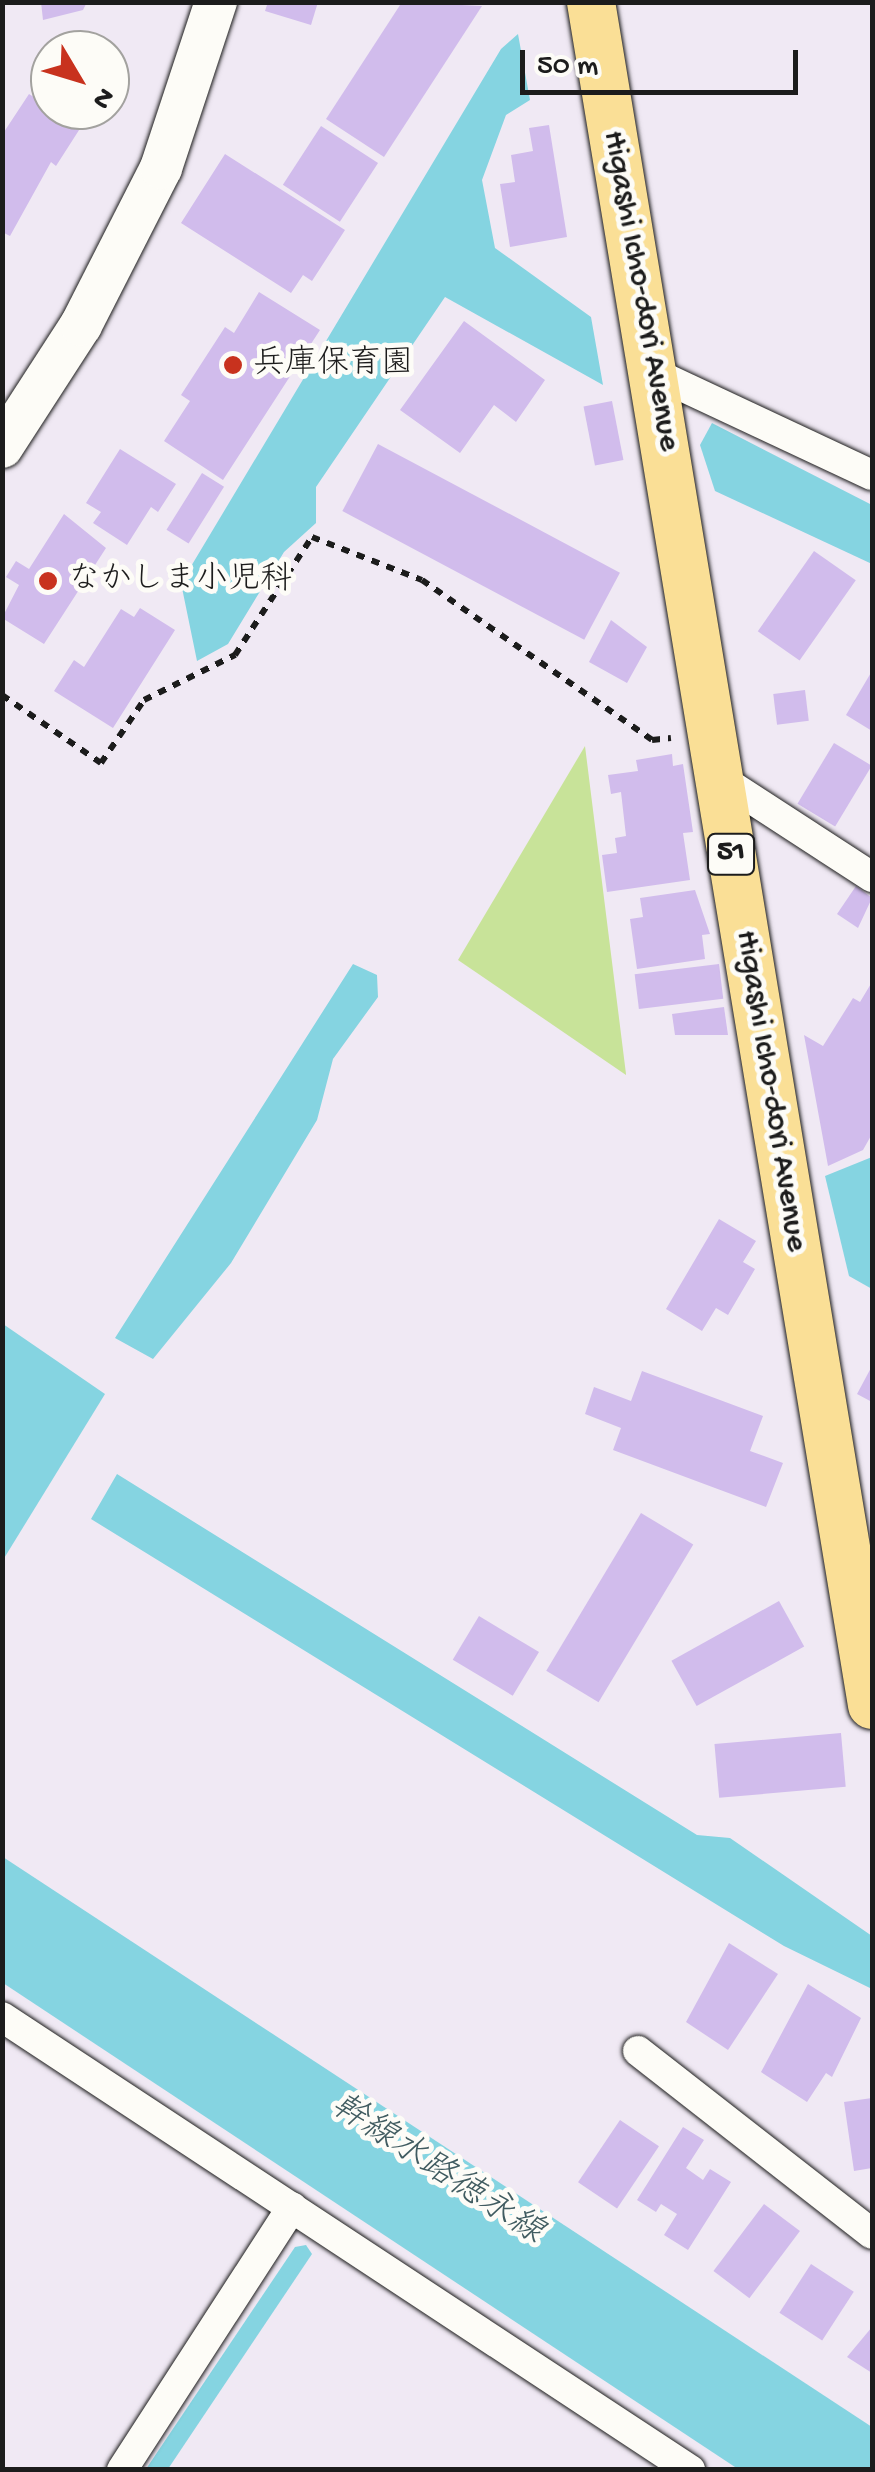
<!DOCTYPE html>
<meta charset="utf-8">
<style>
body{margin:0}
#map{position:relative;width:875px;height:2472px;overflow:hidden;background:#f0e9f4;font-family:"Gochi Hand","Klee One",sans-serif}
div>[style]{position:absolute}
.green>*{inset:0;background:#c8e399}
.water>*{inset:0;background:#85d4e1}
.building>*{inset:0;background:#d1bcec;transform-origin:0 0}
.path>*{height:6px;margin-top:-3px;transform-origin:0;background:repeating-linear-gradient(90deg,#1c1c1c 0 8px,transparent 0 16px)}
.roads{filter:drop-shadow(0 0 2px #1c1c1c) drop-shadow(0 0 2px #1c1c1c)}
.street>*{height:30px;margin:-15px;padding:0 15px;transform-origin:15px;border-radius:15px;background:#fdfcf7}
.secondary>*{height:42px;margin:-21px;padding:0 21px;transform-origin:21px;border-radius:21px;background:#fdfcf7}
.primary>*{height:48px;margin:-24px;padding:0 24px;transform-origin:24px;border-radius:24px;background:#fadf96}
.dots>*{width:28px;height:28px;translate:-50% -50%;box-sizing:border-box;border:5px solid #fdfcf7;border-radius:50%}
span{translate:-50% -50%;white-space:nowrap;text-align:center;line-height:1.15;-webkit-text-stroke:10px #fdfcf7;paint-order:stroke}
.shield-label span{padding:2px 8px;background:#fdfcf7;border:2px solid;border-radius:8px;-webkit-text-stroke-width:0}
.shield-label{font-size:30px;color:#1c1c1c;font-weight:700}
.street-label{font-size:32px;color:#1c1c1c}
.poi-label{font-size:32px;color:#1c1c1c}
.left{translate:0 -50%;text-align:left}
.water-label{font-size:35px;color:#415c61;font-style:italic}
.frame{position:absolute;inset:0;border:5px solid #1c1c1c;pointer-events:none}
.north{position:absolute;left:30px;top:30px;width:100px;height:100px;box-sizing:border-box;background:#fdfcf7;border:2px solid #a3a29f;border-radius:50%;rotate:128deg;font-size:28px;font-weight:700;line-height:40px;text-align:center;color:#1c1c1c}
.north::after{content:'';display:block;margin:auto;width:35px;height:45px;background:#c8321e;clip-path:polygon(50% 0,100% 100%,50% 72%,0 100%)}
.scale{position:absolute;left:520px;top:50px;width:278px;height:45px;box-sizing:border-box;border:5px solid #1c1c1c;border-top:0;padding-left:12px;font-size:30px;line-height:35px;white-space:nowrap;color:#1c1c1c;-webkit-text-stroke:8px #fdfcf7;paint-order:stroke}
</style>
<div id="map">
<div class="green">
<i style="clip-path:polygon(585px 746px,626px 1074px,626px 1075px,458px 960px)"></i>
</div>
<div class="water">
<i style="clip-path:polygon(518px 34px,530px 100px,506px 115px,482px 180px,495px 248px,591px 317px,603px 385px,445px 297px,316px 487px,316px 523px,284px 552px,228px 644px,197px 661px,181px 583px,501px 49px)"></i>
<i style="clip-path:polygon(712px 423px,872px 505px,872px 564px,715px 491px,700px 445px)"></i>
<i style="clip-path:polygon(353px 964px,377px 975px,378px 997px,333px 1059px,317px 1120px,231px 1263px,153px 1359px,115px 1338px)"></i>
<i style="clip-path:polygon(872px 1157px,872px 1289px,849px 1276px,825px 1176px)"></i>
<i style="clip-path:polygon(3px 1324px,105px 1394px,3px 1560px)"></i>
<i style="clip-path:polygon(117px 1474px,697px 1835px,730px 1838px,872px 1936px,872px 1989px,784px 1946px,91px 1519px)"></i>
<i style="clip-path:polygon(3px 1857px,872px 2427px,872px 2469px,738px 2469px,3px 1983px)"></i>
<i style="clip-path:polygon(306px 2245px,312px 2254px,168px 2469px,146px 2469px,295px 2247px)"></i>
</div>
<div class="building">
<i style="clip-path:polygon(41px 2px,87px 2px,83px 10px,43px 20px)"></i>
<i style="clip-path:polygon(268px 2px,318px 2px,311px 25px,265px 11px)"></i>
<i style="clip-path:polygon(402px 2px,482px 6px,384px 157px,326px 119px)"></i>
<i style="clip-path:polygon(29px 94px,81px 127px,56px 166px,51px 162px,10px 236px,2px 232px,2px 135px)"></i>
<i style="clip-path:polygon(549px 125px,567px 237px,510px 247px,500px 184px,515px 182px,511px 155px,533px 151px,529px 128px)"></i>
<i style="left:321px;top:126px;width:68px;height:70px;rotate:33deg"></i>
<i style="clip-path:polygon(225px 154px,345px 230px,312px 281px,303px 275px,291px 293px,181px 223px)"></i>
<i style="clip-path:polygon(259px 292px,320px 330px,223px 480px,164px 441px,190px 401px,181px 395px,225px 327px,234px 333px)"></i>
<i style="clip-path:polygon(464px 321px,545px 380px,516px 422px,494px 405px,460px 453px,400px 410px)"></i>
<i style="left:612px;top:401px;width:60px;height:29px;rotate:79deg"></i>
<i style="left:378px;top:444px;width:274px;height:76px;rotate:28deg"></i>
<i style="clip-path:polygon(120px 449px,176px 484px,158px 512px,151px 507px,127px 545px,93px 523px,101px 512px,86px 503px)"></i>
<i style="left:202px;top:473px;width:26px;height:67px;rotate:32deg"></i>
<i style="clip-path:polygon(64px 514px,106px 548px,44px 644px,2px 618px,19px 585px,6px 577px,16px 561px,29px 569px)"></i>
<i style="left:814px;top:551px;width:51px;height:98px;rotate:35deg"></i>
<i style="clip-path:polygon(140px 608px,175px 630px,113px 728px,54px 691px,74px 660px,84px 667px,121px 609px,134px 617px)"></i>
<i style="clip-path:polygon(611px 620px,647px 647px,627px 683px,589px 662px)"></i>
<i style="clip-path:polygon(872px 671px,872px 731px,846px 715px)"></i>
<i style="left:805px;top:690px;width:31px;height:32px;rotate:83deg"></i>
<i style="left:834px;top:743px;width:44px;height:71px;rotate:31deg"></i>
<i style="clip-path:polygon(672px 754px,673px 766px,683px 764px,693px 832px,683px 833px,690px 880px,607px 892px,602px 855px,617px 853px,615px 838px,626px 836px,621px 792px,611px 794px,608px 775px,638px 771px,636px 760px)"></i>
<i style="clip-path:polygon(856px 886px,872px 898px,858px 928px,837px 914px)"></i>
<i style="clip-path:polygon(695px 890px,710px 934px,702px 935px,705px 959px,637px 969px,630px 919px,643px 917px,640px 898px)"></i>
<i style="left:719px;top:964px;width:35px;height:85px;rotate:83deg"></i>
<i style="clip-path:polygon(872px 982px,872px 1134px,863px 1150px,828px 1166px,804px 1035px,823px 1046px,853px 998px,860px 1002px)"></i>
<i style="clip-path:polygon(724px 1007px,728px 1035px,675px 1035px,672px 1014px)"></i>
<i style="clip-path:polygon(719px 1219px,756px 1241px,743px 1262px,755px 1269px,728px 1315px,716px 1308px,702px 1331px,666px 1309px)"></i>
<i style="clip-path:polygon(872px 1366px,872px 1402px,857px 1394px)"></i>
<i style="clip-path:polygon(642px 1371px,763px 1416px,750px 1451px,783px 1463px,766px 1507px,613px 1450px,621px 1428px,585px 1414px,594px 1387px,631px 1401px)"></i>
<i style="left:641px;top:1513px;width:61px;height:184px;rotate:31deg"></i>
<i style="left:779px;top:1601px;width:52px;height:123px;rotate:61deg"></i>
<i style="left:479px;top:1616px;width:70px;height:51px;rotate:31deg"></i>
<i style="left:841px;top:1733px;width:54px;height:127px;rotate:85deg"></i>
<i style="clip-path:polygon(729px 1943px,778px 1974px,728px 2050px,686px 2022px)"></i>
<i style="clip-path:polygon(808px 1984px,861px 2018px,832px 2077px,826px 2073px,807px 2102px,761px 2072px)"></i>
<i style="clip-path:polygon(872px 2098px,872px 2168px,854px 2171px,844px 2102px)"></i>
<i style="left:620px;top:2120px;width:47px;height:75px;rotate:34deg"></i>
<i style="clip-path:polygon(683px 2127px,704px 2140px,686px 2168px,703px 2180px,710px 2169px,731px 2182px,688px 2250px,664px 2235px,677px 2214px,661px 2204px,656px 2212px,637px 2200px)"></i>
<i style="left:764px;top:2204px;width:45px;height:84px;rotate:37deg"></i>
<i style="left:811px;top:2264px;width:51px;height:58px;rotate:33deg"></i>
<i style="clip-path:polygon(872px 2327px,872px 2373px,847px 2357px)"></i>
</div>
<div class="path">
<i style="left:2px;top:695px;width:120px;rotate:34.5deg"></i>
<i style="left:101px;top:763px;width:76px;rotate:-55.7deg"></i>
<i style="left:144px;top:700px;width:102px;rotate:-26.3deg"></i>
<i style="left:235px;top:655px;width:141px;rotate:-56.9deg"></i>
<i style="left:312px;top:537px;width:118px;rotate:21.4deg"></i>
<i style="left:422px;top:580px;width:280px;rotate:34.8deg"></i>
<i style="left:652px;top:740px;width:19px;rotate:-6deg"></i>
</div>
<div class="roads">
<div class="street">
<i style="left:654px;top:373px;width:241px;rotate:25.1deg"></i>
<i style="left:718px;top:777px;width:184px;rotate:33deg"></i>
<i style="left:2px;top:2017px;width:824px;rotate:33.36deg"></i>
<i style="left:638px;top:2051px;width:297px;rotate:38deg"></i>
<i style="left:122px;top:2470px;width:313px;rotate:-57.1deg"></i>
</div>
<div class="secondary">
<i style="left:2px;top:447px;width:145px;rotate:-57.1deg"></i>
<i style="left:81px;top:325px;width:176px;rotate:-63deg"></i>
<i style="left:161px;top:168px;width:175px;rotate:-71.7deg"></i>
</div>
<div class="primary">
<i style="left:591px;top:2px;width:1726px;rotate:80.63deg"></i>
</div>
</div>
<div class="dots">
<i style="left:233px;top:365px;background:#c8321e"></i>
<i style="left:48px;top:581px;background:#c8321e"></i>
</div>
<div class="shield-label">
<span style="left:731px;top:854px">51</span>
</div>
<div class="street-label">
<span style="left:640px;top:291px;rotate:80deg">Higashi Icho-dori Avenue</span>
<span style="left:770px;top:1091px;rotate:81deg">Higashi Icho-dori Avenue</span>
</div>
<div class="poi-label">
<span class="left" style="left:253px;top:365px">兵庫保育園</span>
<span class="left" style="left:68px;top:581px">なかしま小児科</span>
</div>
<div class="water-label">
<span style="left:436px;top:2171px;rotate:33deg">幹線水路徳永線</span>
</div>
<div class="frame"></div>
<div class="north">N</div>
<div class="scale">50 m</div>
</div>
